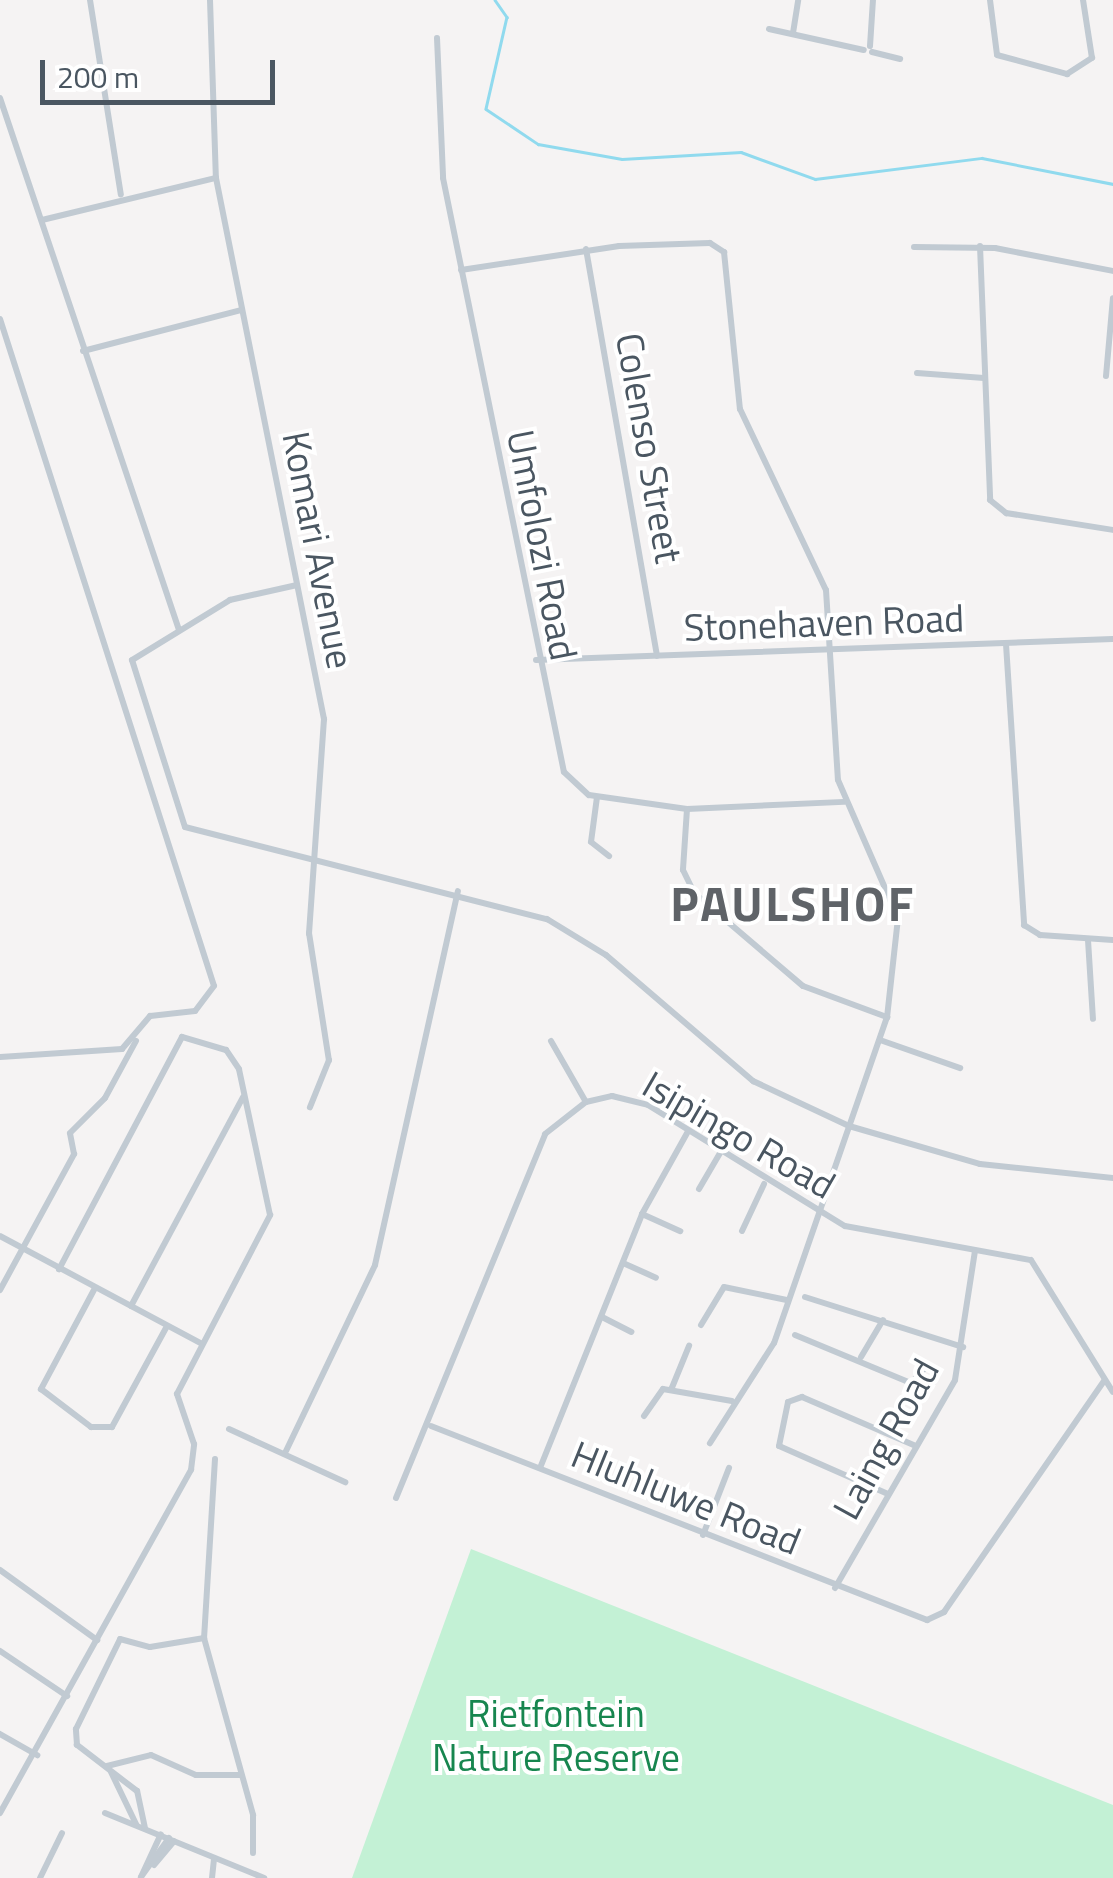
<!DOCTYPE html>
<style>
body{margin:0}
#map{position:relative;width:1113px;height:1878px;overflow:hidden;background:#f5f3f3;font-family:"Titillium Web",sans-serif}
div>[style]{position:absolute}
.green>*{inset:0;background:#c3f1d5}
.stream>*{height:2.5px;margin:-1.25px;padding:0 1.25px;transform-origin:1.25px;border-radius:1.25px;background:#90daee}
.street>*{height:6px;margin:-3px;padding:0 3px;transform-origin:3px;border-radius:3px;background:#c1cad2}
span{translate:-50% -50%;white-space:nowrap;text-align:center;line-height:1.15;-webkit-text-stroke:8px #fff;paint-order:stroke}
.street-label{font-size:38px;color:#4a5661}
.park-label{font-size:38px;color:#17864f}
.district-label{font-size:48px;color:#5f6368;font-weight:700;letter-spacing:2.5px}
.scale{position:absolute;left:40px;top:60px;width:235px;height:45px;box-sizing:border-box;border:5px solid #4a5661;border-top:0;padding-left:12px;font-size:30px;line-height:35px;white-space:nowrap;color:#4a5661;-webkit-text-stroke:8px #fff;paint-order:stroke}
</style>
<div id="map">
<div class="green">
<i style="clip-path:polygon(471px 1549px,1113px 1805px,1113px 1878px,352px 1878px)"></i>
</div>
<div class="stream">
<i style="left:495px;top:0;width:21px;rotate:55deg"></i>
<i style="left:507px;top:17px;width:94px;rotate:102.9deg"></i>
<i style="left:486px;top:109px;width:63px;rotate:33.9deg"></i>
<i style="left:538px;top:144px;width:85px;rotate:10.1deg"></i>
<i style="left:622px;top:159px;width:119px;rotate:-3.4deg"></i>
<i style="left:741px;top:152px;width:79px;rotate:20deg"></i>
<i style="left:815px;top:179px;width:168px;rotate:-7.2deg"></i>
<i style="left:982px;top:158px;width:134px;rotate:11.2deg"></i>
</div>
<div class="street">
<i style="left:90px;top:0;width:197px;rotate:81deg"></i>
<i style="left:210px;top:0;width:178px;rotate:88.1deg"></i>
<i style="left:216px;top:178px;width:552px;rotate:78.71deg"></i>
<i style="left:324px;top:719px;width:215px;rotate:94deg"></i>
<i style="left:309px;top:933px;width:129px;rotate:81.1deg"></i>
<i style="left:329px;top:1060px;width:51px;rotate:112deg"></i>
<i style="left:990px;top:0;width:55px;rotate:82.7deg"></i>
<i style="left:997px;top:55px;width:73px;rotate:15.2deg"></i>
<i style="left:1067px;top:74px;width:30px;rotate:-33deg"></i>
<i style="left:1092px;top:58px;width:59px;rotate:-98.8deg"></i>
<i style="left:769px;top:29px;width:97px;rotate:12.5deg"></i>
<i style="left:793px;top:33px;width:33px;rotate:-81deg"></i>
<i style="left:437px;top:38px;width:140px;rotate:87.5deg"></i>
<i style="left:443px;top:178px;width:606px;rotate:78.49deg"></i>
<i style="left:564px;top:772px;width:34px;rotate:43deg"></i>
<i style="left:589px;top:795px;width:99px;rotate:8.1deg"></i>
<i style="left:687px;top:809px;width:157px;rotate:-2.6deg"></i>
<i style="left:870px;top:46px;width:46px;rotate:-86.3deg"></i>
<i style="left:872px;top:52px;width:29px;rotate:14deg"></i>
<i style="left:0;top:98px;width:561px;rotate:71.4deg"></i>
<i style="left:42px;top:220px;width:179px;rotate:-13.6deg"></i>
<i style="left:980px;top:246px;width:254px;rotate:87.7deg"></i>
<i style="left:990px;top:500px;width:21px;rotate:39deg"></i>
<i style="left:1006px;top:513px;width:108px;rotate:9deg"></i>
<i style="left:914px;top:247px;width:81px;rotate:0.7deg"></i>
<i style="left:995px;top:248px;width:120px;rotate:11deg"></i>
<i style="left:586px;top:249px;width:413px;rotate:80.1deg"></i>
<i style="left:461px;top:270px;width:160px;rotate:-8.6deg"></i>
<i style="left:619px;top:246px;width:91px;rotate:-1.9deg"></i>
<i style="left:710px;top:243px;width:17px;rotate:33deg"></i>
<i style="left:724px;top:252px;width:158px;rotate:84.2deg"></i>
<i style="left:740px;top:409px;width:200px;rotate:64.6deg"></i>
<i style="left:826px;top:590px;width:190px;rotate:86.4deg"></i>
<i style="left:838px;top:780px;width:150px;rotate:66.5deg"></i>
<i style="left:898px;top:918px;width:100px;rotate:96.3deg"></i>
<i style="left:887px;top:1017px;width:345px;rotate:109.1deg"></i>
<i style="left:774px;top:1343px;width:119px;rotate:122.6deg"></i>
<i style="left:0;top:319px;width:700px;rotate:72.21deg"></i>
<i style="left:214px;top:986px;width:31px;rotate:127deg"></i>
<i style="left:195px;top:1011px;width:45px;rotate:173.7deg"></i>
<i style="left:150px;top:1016px;width:43px;rotate:130.3deg"></i>
<i style="left:122px;top:1049px;width:122px;rotate:176.2deg"></i>
<i style="left:83px;top:351px;width:164px;rotate:-14.5deg"></i>
<i style="left:917px;top:373px;width:67px;rotate:4.3deg"></i>
<i style="left:1106px;top:376px;width:78px;rotate:-84.9deg"></i>
<i style="left:297px;top:585px;width:69px;rotate:167.4deg"></i>
<i style="left:230px;top:600px;width:115px;rotate:148.5deg"></i>
<i style="left:132px;top:660px;width:175px;rotate:72.4deg"></i>
<i style="left:185px;top:827px;width:374px;rotate:14.3deg"></i>
<i style="left:547px;top:919px;width:69px;rotate:31.4deg"></i>
<i style="left:606px;top:955px;width:194px;rotate:40.6deg"></i>
<i style="left:753px;top:1081px;width:106px;rotate:25.1deg"></i>
<i style="left:849px;top:1126px;width:136px;rotate:16.2deg"></i>
<i style="left:980px;top:1164px;width:134px;rotate:6deg"></i>
<i style="left:1006px;top:644px;width:282px;rotate:86.3deg"></i>
<i style="left:1024px;top:925px;width:19px;rotate:32deg"></i>
<i style="left:1040px;top:935px;width:73px;rotate:3.9deg"></i>
<i style="left:536px;top:660px;width:577px;rotate:-2.08deg"></i>
<i style="left:597px;top:797px;width:45px;rotate:97.6deg"></i>
<i style="left:591px;top:842px;width:23px;rotate:38deg"></i>
<i style="left:687px;top:809px;width:61px;rotate:93.8deg"></i>
<i style="left:683px;top:870px;width:25px;rotate:64deg"></i>
<i style="left:694px;top:893px;width:143px;rotate:40.5deg"></i>
<i style="left:803px;top:986px;width:90px;rotate:20.3deg"></i>
<i style="left:1088px;top:940px;width:79px;rotate:86.4deg"></i>
<i style="left:880px;top:1040px;width:85px;rotate:19.3deg"></i>
<i style="left:551px;top:1041px;width:70px;rotate:60.2deg"></i>
<i style="left:699px;top:1189px;width:42px;rotate:-59.7deg"></i>
<i style="left:642px;top:1214px;width:42px;rotate:24.1deg"></i>
<i style="left:742px;top:1231px;width:52px;rotate:-64.9deg"></i>
<i style="left:0;top:1236px;width:229px;rotate:28.1deg"></i>
<i style="left:623px;top:1263px;width:36px;rotate:24deg"></i>
<i style="left:95px;top:1288px;width:115px;rotate:118.1deg"></i>
<i style="left:41px;top:1389px;width:63px;rotate:37.2deg"></i>
<i style="left:91px;top:1427px;width:21px"></i>
<i style="left:112px;top:1427px;width:115px;rotate:-61.4deg"></i>
<i style="left:0;top:1290px;width:155px;rotate:-61.4deg"></i>
<i style="left:74px;top:1154px;width:21px;rotate:-101deg"></i>
<i style="left:70px;top:1133px;width:49px;rotate:-45deg"></i>
<i style="left:105px;top:1098px;width:65px;rotate:-61.5deg"></i>
<i style="left:805px;top:1297px;width:166px;rotate:17.6deg"></i>
<i style="left:131px;top:1306px;width:237px;rotate:-61.8deg"></i>
<i style="left:602px;top:1317px;width:33px;rotate:27deg"></i>
<i style="left:701px;top:1325px;width:44px;rotate:-58.8deg"></i>
<i style="left:724px;top:1287px;width:64px;rotate:11.7deg"></i>
<i style="left:795px;top:1335px;width:126px;rotate:22.5deg"></i>
<i style="left:911px;top:1383px;width:23px;rotate:-47deg"></i>
<i style="left:861px;top:1357px;width:43px;rotate:-59.3deg"></i>
<i style="left:671px;top:1390px;width:48px;rotate:-67.8deg"></i>
<i style="left:644px;top:1416px;width:33px;rotate:-55deg"></i>
<i style="left:663px;top:1389px;width:70px;rotate:9.9deg"></i>
<i style="left:431px;top:1426px;width:533px;rotate:21.36deg"></i>
<i style="left:927px;top:1620px;width:19px;rotate:-25deg"></i>
<i style="left:944px;top:1612px;width:281px;rotate:-55.3deg"></i>
<i style="left:229px;top:1429px;width:128px;rotate:24.6deg"></i>
<i style="left:286px;top:1451px;width:206px;rotate:-64.4deg"></i>
<i style="left:375px;top:1265px;width:383px;rotate:-77.5deg"></i>
<i style="left:215px;top:1459px;width:179px;rotate:93.5deg"></i>
<i style="left:204px;top:1638px;width:184px;rotate:74.5deg"></i>
<i style="left:253px;top:1815px;width:38px;rotate:90deg"></i>
<i style="left:540px;top:1468px;width:274px;rotate:-68.1deg"></i>
<i style="left:642px;top:1214px;width:93px;rotate:-60.9deg"></i>
<i style="left:888px;top:1494px;width:119px;rotate:-156.2deg"></i>
<i style="left:779px;top:1446px;width:45px;rotate:-78.4deg"></i>
<i style="left:788px;top:1402px;width:15px;rotate:-20deg"></i>
<i style="left:802px;top:1397px;width:124px;rotate:23.3deg"></i>
<i style="left:396px;top:1498px;width:393px;rotate:-67.7deg"></i>
<i style="left:545px;top:1134px;width:52px;rotate:-38deg"></i>
<i style="left:586px;top:1102px;width:27px;rotate:-13deg"></i>
<i style="left:612px;top:1096px;width:37px;rotate:14deg"></i>
<i style="left:648px;top:1105px;width:231px;rotate:31.6deg"></i>
<i style="left:845px;top:1226px;width:189px;rotate:10.4deg"></i>
<i style="left:1031px;top:1260px;width:155px;rotate:58.2deg"></i>
<i style="left:703px;top:1535px;width:72px;rotate:-68.8deg"></i>
<i style="left:0;top:1570px;width:120px;rotate:35.8deg"></i>
<i style="left:835px;top:1588px;width:240px;rotate:-60deg"></i>
<i style="left:955px;top:1380px;width:131px;rotate:-81.2deg"></i>
<i style="left:0;top:1651px;width:81px;rotate:33.9deg"></i>
<i style="left:0;top:1734px;width:43px;rotate:29.6deg"></i>
<i style="left:107px;top:1766px;width:45px;rotate:-14deg"></i>
<i style="left:151px;top:1755px;width:49px;rotate:24deg"></i>
<i style="left:196px;top:1775px;width:45px"></i>
<i style="left:111px;top:1772px;width:58px;rotate:64.3deg"></i>
<i style="left:0;top:1813px;width:393px;rotate:-60.9deg"></i>
<i style="left:191px;top:1470px;width:26px;rotate:-83deg"></i>
<i style="left:194px;top:1444px;width:53px;rotate:-108.8deg"></i>
<i style="left:177px;top:1394px;width:202px;rotate:-62.5deg"></i>
<i style="left:270px;top:1215px;width:149px;rotate:-102deg"></i>
<i style="left:239px;top:1069px;width:23px;rotate:-124deg"></i>
<i style="left:226px;top:1050px;width:46px;rotate:-163.5deg"></i>
<i style="left:182px;top:1037px;width:263px;rotate:117.9deg"></i>
<i style="left:105px;top:1813px;width:172px;rotate:22.2deg"></i>
<i style="left:145px;top:1828px;width:38px;rotate:-102deg"></i>
<i style="left:137px;top:1791px;width:76px;rotate:-142.5deg"></i>
<i style="left:77px;top:1745px;width:16px;rotate:-94deg"></i>
<i style="left:76px;top:1729px;width:100px;rotate:-63.9deg"></i>
<i style="left:120px;top:1639px;width:31px;rotate:15deg"></i>
<i style="left:150px;top:1647px;width:55px;rotate:-9.5deg"></i>
<i style="left:154px;top:1865px;width:31px;rotate:-50deg"></i>
<i style="left:141px;top:1877px;width:48px;rotate:-54.3deg"></i>
<i style="left:141px;top:1877px;width:47px;rotate:-65.1deg"></i>
<i style="left:40px;top:1878px;width:50px;rotate:-63.9deg"></i>
<i style="left:212px;top:1878px;width:20px;rotate:-84deg"></i>
</div>
<div class="street-label">
<span style="left:649px;top:448px;rotate:80deg">Colenso Street</span>
<span style="left:542px;top:545px;rotate:79deg">Umfolozi Road</span>
<span style="left:318px;top:550px;rotate:79deg">Komari Avenue</span>
<span style="left:824px;top:623px;rotate:-2deg">Stonehaven Road</span>
<span style="left:739px;top:1135px;rotate:30deg">Isipingo Road</span>
<span style="left:886px;top:1439px;rotate:-61deg">Laing Road</span>
<span style="left:686px;top:1498px;rotate:22deg">Hluhluwe Road</span>
</div>
<div class="park-label">
<span style="left:556px;top:1736px">Rietfontein<br>Nature Reserve</span>
</div>
<div class="district-label">
<span style="left:793px;top:904px">PAULSHOF</span>
</div>
<div class="scale">200 m</div>
</div>
